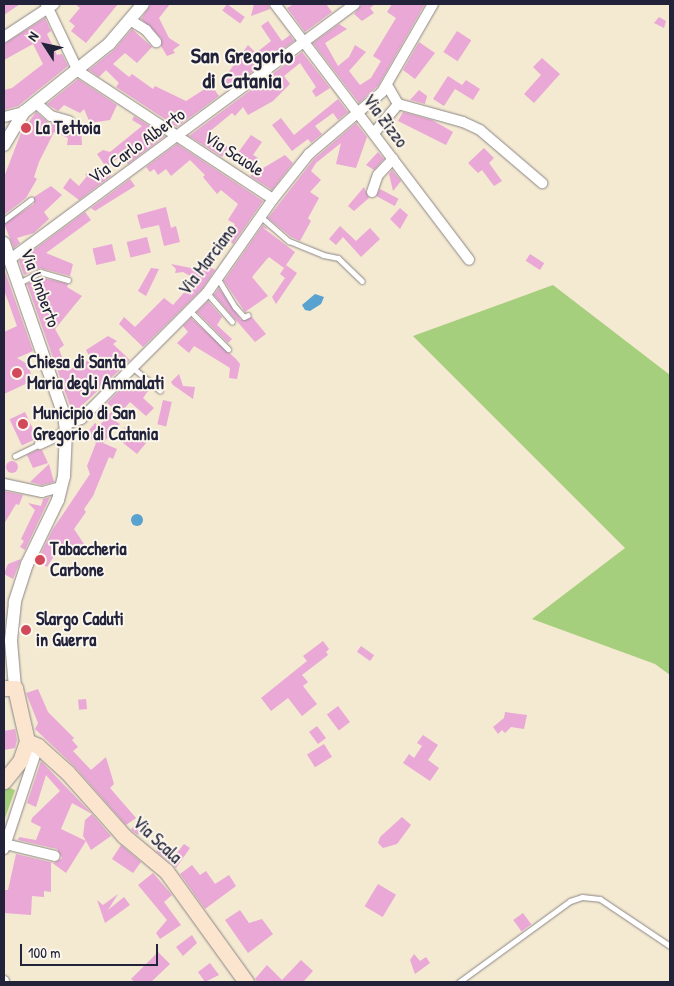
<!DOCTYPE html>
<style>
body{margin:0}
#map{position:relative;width:674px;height:986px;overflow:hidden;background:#f4e9d1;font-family:"Patrick Hand",sans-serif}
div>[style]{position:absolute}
.green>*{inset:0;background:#a5cf7c}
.water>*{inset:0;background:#57a2cf}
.round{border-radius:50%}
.building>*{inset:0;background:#e9a8d6;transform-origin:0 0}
.roads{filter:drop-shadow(0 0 1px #8b8686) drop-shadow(0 0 1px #8b8686)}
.service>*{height:5px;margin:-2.5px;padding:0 2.5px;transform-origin:2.5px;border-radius:2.5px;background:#fff}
.minor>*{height:10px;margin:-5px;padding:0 5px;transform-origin:5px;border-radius:5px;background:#fff}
.tertiary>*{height:12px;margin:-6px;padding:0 6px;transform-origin:6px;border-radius:6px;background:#fff}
.secondary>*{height:15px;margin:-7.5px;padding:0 7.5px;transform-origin:7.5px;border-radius:7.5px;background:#fce5cf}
.dots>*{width:14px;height:14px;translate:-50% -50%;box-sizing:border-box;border:2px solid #fbf7ec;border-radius:50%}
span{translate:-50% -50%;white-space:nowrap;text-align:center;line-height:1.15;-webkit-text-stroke:4px #fbf7ec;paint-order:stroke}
.street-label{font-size:18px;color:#22223b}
.poi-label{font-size:18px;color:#22223b;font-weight:700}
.left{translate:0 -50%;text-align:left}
.district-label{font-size:22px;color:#22223b;font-weight:700}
.frame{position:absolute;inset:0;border:5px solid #22223b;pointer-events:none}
.north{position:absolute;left:20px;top:20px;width:50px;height:50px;-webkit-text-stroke:4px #fbf7ec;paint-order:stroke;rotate:305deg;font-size:14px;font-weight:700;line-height:20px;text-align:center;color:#22223b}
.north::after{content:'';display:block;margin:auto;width:18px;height:22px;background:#22223b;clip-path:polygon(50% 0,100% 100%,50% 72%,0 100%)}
.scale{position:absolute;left:20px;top:944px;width:138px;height:22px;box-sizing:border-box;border:2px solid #22223b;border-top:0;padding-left:6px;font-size:15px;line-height:18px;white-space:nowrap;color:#22223b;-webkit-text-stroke:4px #fbf7ec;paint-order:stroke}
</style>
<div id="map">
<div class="green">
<i style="clip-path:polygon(553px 285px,670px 375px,670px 675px,655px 664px,532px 619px,625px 548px,413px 336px)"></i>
<i style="clip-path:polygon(7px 787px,15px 790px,4px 821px,4px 790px)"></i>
</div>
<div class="water">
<i style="clip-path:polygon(315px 294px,324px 297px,321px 304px,310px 311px,305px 310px,302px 305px)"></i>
<i class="round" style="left:131px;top:514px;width:12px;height:12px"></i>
</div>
<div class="building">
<i style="clip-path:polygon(4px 4px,20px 4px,4px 15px)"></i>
<i style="clip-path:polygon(75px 4px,118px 4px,86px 43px,71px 31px,75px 26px,69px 21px,80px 8px)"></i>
<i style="clip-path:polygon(151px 4px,170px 4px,159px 18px,169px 38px,180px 45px,173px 50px,175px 53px,167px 56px,161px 46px,161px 38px,141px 19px)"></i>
<i style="left:227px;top:4px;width:22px;height:8px;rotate:36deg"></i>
<i style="clip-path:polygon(254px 4px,268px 4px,270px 9px,251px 16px)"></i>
<i style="clip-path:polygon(294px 4px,326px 4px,332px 12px,305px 32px,287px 8px)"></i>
<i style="clip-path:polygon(362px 4px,375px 4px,370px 8px,374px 13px,362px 21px,354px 14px)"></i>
<i style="clip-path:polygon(392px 4px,425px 4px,378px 86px,359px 103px,313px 43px,339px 24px,347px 29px,325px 43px,338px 66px,349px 57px,355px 45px,366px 52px,349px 71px,360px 85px,371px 78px,381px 61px,373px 56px,396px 18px,387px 12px)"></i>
<i style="clip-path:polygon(659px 17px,666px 21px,664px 28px,654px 23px)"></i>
<i style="clip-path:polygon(45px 18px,51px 31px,47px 34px,57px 55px,62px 54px,68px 66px,18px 106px,4px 110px,4px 90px,12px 88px,43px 64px,33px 44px,4px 60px,4px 44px)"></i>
<i style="clip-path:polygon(268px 21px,282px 41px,290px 35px,294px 41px,230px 88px,223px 80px,248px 45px,256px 53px,271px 41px,261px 26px)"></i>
<i style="clip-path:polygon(132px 29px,152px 47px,137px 63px,125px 53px,113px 64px,129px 77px,132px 74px,153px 89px,155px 86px,186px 101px,211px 85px,219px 96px,177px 127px,116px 87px,119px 83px,106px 70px,99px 77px,89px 70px,114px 50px)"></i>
<i style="left:457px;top:31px;width:17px;height:25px;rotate:33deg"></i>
<i style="clip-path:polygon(419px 42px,435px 53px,415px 79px,403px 70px)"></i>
<i style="clip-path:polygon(302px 52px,330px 88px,316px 97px,312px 91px,316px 87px,300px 63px,284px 76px,290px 84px,273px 101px,248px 115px,243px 107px,235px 116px,232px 113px,209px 132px,228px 147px,222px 157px,189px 136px)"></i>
<i style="clip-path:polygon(542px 58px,560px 74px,534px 103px,524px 94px,541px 75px,533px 67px)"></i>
<i style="clip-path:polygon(448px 76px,462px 85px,466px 80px,480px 89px,473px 100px,455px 89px,444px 106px,433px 99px)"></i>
<i style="clip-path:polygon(78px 79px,117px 105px,110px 120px,90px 123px,84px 109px,80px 113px,64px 105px,58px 111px,47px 104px)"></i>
<i style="clip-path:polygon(419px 90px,427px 96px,425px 104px,410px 100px)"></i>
<i style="clip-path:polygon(338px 99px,348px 112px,338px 120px,333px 113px,315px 126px,322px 134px,311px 143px,308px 139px,292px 151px,272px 125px,281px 118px,294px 135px)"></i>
<i style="clip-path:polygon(36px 112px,49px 123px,81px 129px,82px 145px,67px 145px,68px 138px,54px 132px,39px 162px,34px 177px,37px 179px,26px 198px,4px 215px,4px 177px,21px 133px)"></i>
<i style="clip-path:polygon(403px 112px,432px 120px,453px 132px,446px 145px,398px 121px)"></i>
<i style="clip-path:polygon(134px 116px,165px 136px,128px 164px,121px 156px,106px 167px,97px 154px,103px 150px,110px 152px,142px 126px,132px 120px)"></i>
<i style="clip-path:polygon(356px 123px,367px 137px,356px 168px,336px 164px,341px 143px,316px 163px,311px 171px,321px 180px,310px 192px,319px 198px,308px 218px,311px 221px,300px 241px,291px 237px,268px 218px,314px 159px)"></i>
<i style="clip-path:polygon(251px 135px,262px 142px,253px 155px,258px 158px,253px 165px,237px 154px)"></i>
<i style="clip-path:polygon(177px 144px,263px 201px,233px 244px,226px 238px,235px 224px,228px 220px,238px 204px,221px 190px,217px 194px,203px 177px,205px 175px,190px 160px,171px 176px,166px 169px,158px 175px,154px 169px,150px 172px,146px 167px)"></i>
<i style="clip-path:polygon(484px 148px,494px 158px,489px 163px,502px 181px,494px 186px,482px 170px,478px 173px,468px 163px)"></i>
<i style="clip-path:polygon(378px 152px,384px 159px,374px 170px,366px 165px)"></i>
<i style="clip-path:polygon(285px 155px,293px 163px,272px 190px,250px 176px)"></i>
<i style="clip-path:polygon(106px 170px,111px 176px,79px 200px,63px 188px,70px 178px,79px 186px,87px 176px,85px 174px)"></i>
<i style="clip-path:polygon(392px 170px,401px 181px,393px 191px,389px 174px)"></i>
<i style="clip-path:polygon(130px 179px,135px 186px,95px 211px,91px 208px)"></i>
<i style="clip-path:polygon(51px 186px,62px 195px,44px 212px,49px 219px,34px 233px,17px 238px,20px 243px,14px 248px,4px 224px,34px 204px,34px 197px)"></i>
<i style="clip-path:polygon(364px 187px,369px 198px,354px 211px,348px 206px)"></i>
<i style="left:380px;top:189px;width:21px;height:8px;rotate:28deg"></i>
<i style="clip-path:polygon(166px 207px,171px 228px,176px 226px,180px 242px,164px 246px,159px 225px,141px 229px,137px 215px)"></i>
<i style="clip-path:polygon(400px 208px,408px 215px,400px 229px,390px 219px)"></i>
<i style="clip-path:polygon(85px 212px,91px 220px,46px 253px,73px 264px,70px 276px,40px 268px,24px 275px,19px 261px)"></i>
<i style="clip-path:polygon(263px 225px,269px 230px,262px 227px,295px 252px,284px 268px,269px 257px,267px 259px,252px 277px,268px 296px,245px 312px,224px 281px)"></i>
<i style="clip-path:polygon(340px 226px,356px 241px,370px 228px,380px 239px,361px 257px,343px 237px,336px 245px,329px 239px)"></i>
<i style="left:147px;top:237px;width:16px;height:21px;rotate:76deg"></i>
<i style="left:112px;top:244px;width:17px;height:20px;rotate:77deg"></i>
<i style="left:530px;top:254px;width:17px;height:8px;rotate:33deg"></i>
<i style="clip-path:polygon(171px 264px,206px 271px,209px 266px,215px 270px,202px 289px,143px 347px,119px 324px,124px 317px,135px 327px,164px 298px,173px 305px,196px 279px,183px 272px,175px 273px,176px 269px)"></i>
<i style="clip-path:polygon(286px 265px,297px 273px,276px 304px,272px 297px,285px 278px,280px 274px)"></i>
<i style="clip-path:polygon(151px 268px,159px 269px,146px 296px,138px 291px)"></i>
<i style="clip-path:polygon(4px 269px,33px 351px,17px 358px,29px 365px,32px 381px,4px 394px,4px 332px,17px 326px,4px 290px)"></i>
<i style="clip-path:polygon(40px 277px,68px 284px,67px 287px,82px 296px,55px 329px,64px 345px,59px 349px,67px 371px,91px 359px,86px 350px,108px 336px,117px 341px,113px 344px,130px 360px,73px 414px,27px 284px)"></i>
<i style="clip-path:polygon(219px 288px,241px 320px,252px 317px,266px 334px,255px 342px,214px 295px)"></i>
<i style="clip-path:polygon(208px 301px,222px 317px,217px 325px,232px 339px,228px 343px,197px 312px)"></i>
<i style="clip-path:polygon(191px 318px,236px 359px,240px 364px,237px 379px,229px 378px,230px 368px,209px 355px,194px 346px,189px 353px,177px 343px,188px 332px,183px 326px)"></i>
<i style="clip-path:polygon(179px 374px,183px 386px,195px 387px,193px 399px,173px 385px,171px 382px)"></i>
<i style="clip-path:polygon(132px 378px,135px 382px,138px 378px,150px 388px,143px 398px,154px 408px,146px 416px,130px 402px,114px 420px,120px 424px,103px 443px,117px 449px,113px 459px,109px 457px,93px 496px,84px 509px,86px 512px,74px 529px,86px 547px,77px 554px,70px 545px,64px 549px,60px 547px,47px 567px,37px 561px,53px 529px,90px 474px,87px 466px,96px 443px,86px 434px,95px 423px,99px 426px,114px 409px,107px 403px)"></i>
<i style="left:163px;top:400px;width:9px;height:25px;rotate:13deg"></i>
<i style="left:25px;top:412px;width:29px;height:17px;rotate:65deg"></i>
<i style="clip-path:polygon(124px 427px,146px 443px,137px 454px,122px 442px)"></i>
<i style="clip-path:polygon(37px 450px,42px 450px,48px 463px,33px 468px,27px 455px)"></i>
<i class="round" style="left:6px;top:461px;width:12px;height:12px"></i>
<i style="clip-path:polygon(49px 464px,54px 482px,42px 485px,30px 482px)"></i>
<i style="clip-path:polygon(4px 491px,28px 496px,23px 495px,19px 505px,16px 504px,4px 524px)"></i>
<i style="clip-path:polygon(50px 497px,25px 550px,20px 547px,24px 541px,21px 539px,35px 510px,28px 503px,41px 506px,43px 499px)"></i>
<i style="clip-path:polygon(21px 559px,13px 579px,4px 574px,8px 564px)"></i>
<i style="clip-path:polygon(323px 641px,329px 649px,326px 652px,328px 655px,302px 675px,308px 682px,303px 686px,317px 704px,302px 716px,288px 698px,271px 711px,261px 698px,307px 661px,303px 656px)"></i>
<i style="left:361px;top:646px;width:16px;height:7px;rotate:35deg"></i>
<i style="clip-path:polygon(38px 689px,48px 712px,74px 738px,72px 740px,78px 747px,73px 751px,91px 770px,106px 757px,114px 784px,110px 788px,136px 818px,126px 825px,74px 766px,35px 729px,38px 723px,26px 693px)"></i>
<i style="left:86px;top:699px;width:10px;height:8px;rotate:84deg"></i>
<i style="left:338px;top:706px;width:20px;height:14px;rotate:53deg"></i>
<i style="clip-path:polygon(505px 712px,527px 715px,524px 729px,511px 727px,505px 733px,502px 730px,498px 734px,493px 727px,504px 718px)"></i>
<i style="left:317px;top:726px;width:15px;height:10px;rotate:53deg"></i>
<i style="clip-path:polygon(15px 729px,17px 740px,15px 748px,4px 750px,4px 731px)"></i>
<i style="clip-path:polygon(423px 735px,438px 745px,428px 760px,439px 768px,430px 781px,403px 763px,409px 754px,414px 758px,422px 746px,417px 743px)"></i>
<i style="left:324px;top:744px;width:15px;height:20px;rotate:58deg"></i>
<i style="clip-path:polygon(41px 761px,92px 814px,72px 803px,61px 829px,86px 841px,83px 836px,85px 820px,92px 814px,111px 836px,91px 850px,86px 841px,66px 873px,51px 862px,51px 892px,44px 891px,44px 897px,32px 896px,31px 915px,4px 913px,4px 890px,8px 890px,16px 854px,54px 863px,62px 858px,57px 849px,18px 840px,19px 837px,36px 840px,41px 827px,31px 822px,32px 818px,60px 791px,46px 775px,36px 807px,27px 803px)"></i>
<i style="clip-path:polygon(402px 817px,411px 825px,397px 844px,383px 848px,378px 843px,380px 837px)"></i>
<i style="clip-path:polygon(138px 820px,144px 827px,138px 835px,131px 830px)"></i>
<i style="clip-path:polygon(161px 844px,176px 854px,184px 844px,190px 848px,176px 868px,156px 851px)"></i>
<i style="clip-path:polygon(121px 845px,141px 862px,133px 873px,112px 859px)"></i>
<i style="clip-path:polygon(192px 865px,200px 875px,206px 871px,215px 884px,229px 875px,236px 886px,205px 909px,180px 874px)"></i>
<i style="clip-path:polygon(153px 873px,172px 895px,164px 902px,181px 925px,160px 939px,156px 933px,167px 920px,138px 885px)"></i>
<i style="left:378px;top:884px;width:21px;height:26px;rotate:31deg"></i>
<i style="clip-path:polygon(118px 894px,108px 910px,124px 897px,130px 905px,105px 923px,97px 900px,103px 905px)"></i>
<i style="clip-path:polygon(240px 910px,249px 923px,262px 919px,273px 934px,248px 953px,225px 920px)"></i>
<i style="left:523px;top:913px;width:14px;height:12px;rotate:54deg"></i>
<i style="clip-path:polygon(192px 935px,197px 943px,183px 956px,176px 947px)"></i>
<i style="clip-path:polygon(158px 952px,170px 964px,151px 982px,135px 982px,131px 979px)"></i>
<i style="clip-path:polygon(414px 954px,420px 961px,426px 957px,430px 963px,415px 974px,410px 960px)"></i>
<i style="clip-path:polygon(301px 960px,313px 971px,303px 982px,258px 982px,255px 979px,267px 965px,282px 980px)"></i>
<i style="clip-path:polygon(210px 963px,219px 975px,205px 982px,198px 972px)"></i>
</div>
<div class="roads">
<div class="service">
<i style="left:261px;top:217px;width:37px;rotate:41deg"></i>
<i style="left:289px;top:241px;width:37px;rotate:22deg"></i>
<i style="left:323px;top:255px;width:15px;rotate:11deg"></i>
<i style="left:338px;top:258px;width:33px;rotate:44deg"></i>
<i style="left:4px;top:220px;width:34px;rotate:-37deg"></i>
<i style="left:218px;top:279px;width:33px;rotate:59deg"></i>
<i style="left:235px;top:307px;width:13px;rotate:48deg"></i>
<i style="left:244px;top:317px;width:4px;rotate:-27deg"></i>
<i style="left:19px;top:283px;width:24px;rotate:-28deg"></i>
<i style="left:40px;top:272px;width:29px;rotate:16deg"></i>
<i style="left:207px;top:293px;width:38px;rotate:49deg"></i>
<i style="left:190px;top:311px;width:54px;rotate:45deg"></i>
<i style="left:133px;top:368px;width:35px;rotate:40deg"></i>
<i style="left:15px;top:456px;width:28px;rotate:-26deg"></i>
<i style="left:459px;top:982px;width:137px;rotate:-36.1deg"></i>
<i style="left:570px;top:901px;width:13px;rotate:-18deg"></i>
<i style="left:582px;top:897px;width:18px;rotate:6deg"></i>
<i style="left:600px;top:899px;width:84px;rotate:33.9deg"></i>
</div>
<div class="minor">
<i style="left:46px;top:4px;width:74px;rotate:64.5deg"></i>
<i style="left:78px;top:71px;width:233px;rotate:33.3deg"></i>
<i style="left:275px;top:4px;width:321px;rotate:52.8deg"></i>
<i style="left:130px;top:20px;width:19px;rotate:32deg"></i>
<i style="left:146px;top:30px;width:16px;rotate:50deg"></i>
<i style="left:4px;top:37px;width:60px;rotate:-33.4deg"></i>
<i style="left:36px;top:103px;width:20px;rotate:41deg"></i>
<i style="left:51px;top:116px;width:19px;rotate:16deg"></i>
<i style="left:398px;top:104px;width:67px;rotate:15.5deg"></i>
<i style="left:463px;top:122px;width:19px;rotate:25deg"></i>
<i style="left:480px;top:130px;width:82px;rotate:40.5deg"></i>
<i style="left:4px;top:117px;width:21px;rotate:-14deg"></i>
<i style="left:374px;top:133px;width:38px;rotate:-50deg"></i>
<i style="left:398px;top:104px;width:22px;rotate:-120deg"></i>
<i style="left:372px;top:192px;width:18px;rotate:-71deg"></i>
<i style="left:378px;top:175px;width:22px;rotate:-47deg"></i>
<i style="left:9px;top:260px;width:430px;rotate:-36.5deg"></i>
<i style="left:66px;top:424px;width:16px;rotate:-18deg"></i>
<i style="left:81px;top:419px;width:178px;rotate:-45deg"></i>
<i style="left:207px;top:293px;width:115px;rotate:-54.9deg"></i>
<i style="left:273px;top:199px;width:58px;rotate:-51.3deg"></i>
<i style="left:309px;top:154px;width:96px;rotate:-40.3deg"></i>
<i style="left:382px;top:92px;width:102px;rotate:-59.9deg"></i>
<i style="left:40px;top:444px;width:29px;rotate:-25deg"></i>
<i style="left:4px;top:484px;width:39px;rotate:12deg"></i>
<i style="left:42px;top:492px;width:20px;rotate:-15deg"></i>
<i style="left:5px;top:844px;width:51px;rotate:13.5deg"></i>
<i style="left:4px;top:849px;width:108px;rotate:-71.7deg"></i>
<i style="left:4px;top:981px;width:1px;rotate:90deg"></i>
</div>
<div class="tertiary">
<i style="left:4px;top:145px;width:39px;rotate:-59deg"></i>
<i style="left:24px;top:112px;width:109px;rotate:-38.7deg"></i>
<i style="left:109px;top:44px;width:52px;rotate:-49.6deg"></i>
<i style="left:4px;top:243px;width:182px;rotate:70.8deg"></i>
<i style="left:64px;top:415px;width:17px;rotate:83deg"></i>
<i style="left:66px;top:432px;width:44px;rotate:92.6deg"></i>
<i style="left:64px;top:476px;width:25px;rotate:104deg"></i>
<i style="left:58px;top:500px;width:71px;rotate:115.8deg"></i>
<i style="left:27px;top:564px;width:40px;rotate:108deg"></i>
<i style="left:15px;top:602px;width:39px;rotate:96deg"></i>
<i style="left:11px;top:641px;width:47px;rotate:85.1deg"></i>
</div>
<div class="secondary">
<i style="left:4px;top:688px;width:11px"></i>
<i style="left:15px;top:688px;width:54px;rotate:77.2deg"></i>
<i style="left:27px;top:741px;width:21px;rotate:109deg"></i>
<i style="left:20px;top:761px;width:26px;rotate:129deg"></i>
<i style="left:27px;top:741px;width:12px;rotate:24deg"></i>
<i style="left:38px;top:746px;width:39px;rotate:42deg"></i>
<i style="left:67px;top:772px;width:86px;rotate:48.3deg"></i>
<i style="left:124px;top:836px;width:55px;rotate:39.8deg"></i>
<i style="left:166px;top:871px;width:137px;rotate:54.2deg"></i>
</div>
</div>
<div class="dots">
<i style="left:26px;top:128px;background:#d1495b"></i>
<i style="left:17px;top:373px;background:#d1495b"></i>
<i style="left:23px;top:424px;background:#d1495b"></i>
<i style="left:40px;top:560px;background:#d1495b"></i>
<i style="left:26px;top:630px;background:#d1495b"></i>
</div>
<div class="street-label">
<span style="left:385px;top:121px;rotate:53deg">Via Zizzo</span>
<span style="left:137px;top:146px;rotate:-36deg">Via Carlo Alberto</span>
<span style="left:234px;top:154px;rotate:33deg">Via Scuole</span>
<span style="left:208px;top:260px;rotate:-53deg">Via Marciano</span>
<span style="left:40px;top:288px;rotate:70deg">Via Umberto</span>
<span style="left:157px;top:840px;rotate:43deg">Via Scala</span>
</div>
<div class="poi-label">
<span class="left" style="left:36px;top:128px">La Tettoia</span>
<span class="left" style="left:27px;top:373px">Chiesa di Santa<br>Maria degli Ammalati</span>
<span class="left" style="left:33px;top:424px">Municipio di San<br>Gregorio di Catania</span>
<span class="left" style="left:50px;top:560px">Tabaccheria<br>Carbone</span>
<span class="left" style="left:36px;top:630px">Slargo Caduti<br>in Guerra</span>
</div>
<div class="district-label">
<span style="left:242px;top:68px">San Gregorio<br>di Catania</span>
</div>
<div class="frame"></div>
<div class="north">N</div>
<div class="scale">100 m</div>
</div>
